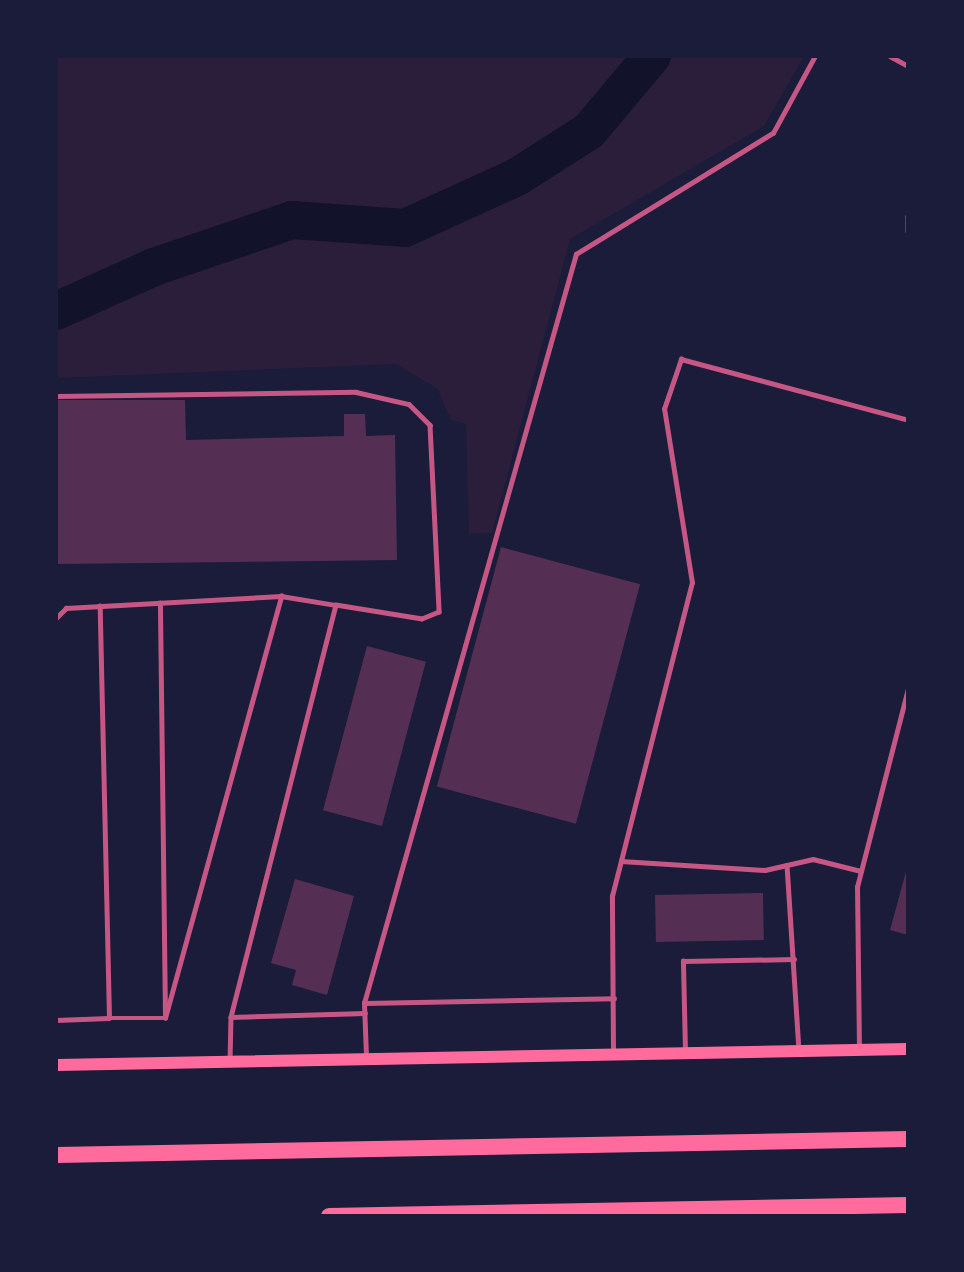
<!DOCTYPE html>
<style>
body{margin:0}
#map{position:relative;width:964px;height:1272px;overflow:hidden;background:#1b1b3a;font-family:Roboto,sans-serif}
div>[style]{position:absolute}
.green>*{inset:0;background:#2a1e3b}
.river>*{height:38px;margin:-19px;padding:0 19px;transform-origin:19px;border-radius:19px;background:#12122b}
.building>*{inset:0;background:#542f53;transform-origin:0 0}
.service>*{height:4.5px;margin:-2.25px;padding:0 2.25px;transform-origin:2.25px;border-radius:2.25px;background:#c65784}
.secondary>*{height:12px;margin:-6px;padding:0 6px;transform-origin:6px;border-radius:6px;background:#ff6b9d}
.motorway>*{height:16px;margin:-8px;padding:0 8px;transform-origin:8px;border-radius:8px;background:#ff6b9d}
span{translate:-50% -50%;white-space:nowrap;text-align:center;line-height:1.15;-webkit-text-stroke:7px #1b1b3a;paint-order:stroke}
.frame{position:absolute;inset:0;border:58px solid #1b1b3a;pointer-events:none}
</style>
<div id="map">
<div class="green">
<i style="clip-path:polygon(56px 56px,804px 56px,764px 126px,570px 239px,492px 533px,469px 534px,466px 424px,451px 420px,437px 388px,395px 364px,56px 378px)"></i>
</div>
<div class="river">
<i style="left:56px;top:311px;width:107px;rotate:-24.2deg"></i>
<i style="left:154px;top:267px;width:146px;rotate:-18.8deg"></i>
<i style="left:292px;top:220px;width:113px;rotate:4deg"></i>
<i style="left:405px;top:228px;width:123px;rotate:-24.5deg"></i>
<i style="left:517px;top:177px;width:85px;rotate:-32.6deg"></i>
<i style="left:589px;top:131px;width:98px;rotate:-50deg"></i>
</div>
<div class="building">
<i style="clip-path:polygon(56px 400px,185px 400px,186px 440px,344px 436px,344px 414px,365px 414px,366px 436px,395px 435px,397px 560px,56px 564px)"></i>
<i style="left:501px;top:547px;width:144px;height:248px;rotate:15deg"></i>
<i style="left:367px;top:646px;width:61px;height:170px;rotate:15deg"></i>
<i style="clip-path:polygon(907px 868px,908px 868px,908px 935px,890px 930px)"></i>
<i style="clip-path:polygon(295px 879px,354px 896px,327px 995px,292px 985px,296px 970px,271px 963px)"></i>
<i style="left:763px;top:893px;width:47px;height:108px;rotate:89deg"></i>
</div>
<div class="service">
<i style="left:890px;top:56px;width:21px;rotate:29deg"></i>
<i style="left:908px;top:216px;width:15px;rotate:90deg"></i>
<i style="left:56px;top:396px;width:300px;rotate:-0.8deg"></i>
<i style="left:356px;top:392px;width:54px;rotate:12.8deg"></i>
<i style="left:409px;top:404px;width:30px;rotate:45deg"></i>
<i style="left:430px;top:425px;width:187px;rotate:87.2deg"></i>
<i style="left:439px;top:612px;width:18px;rotate:158deg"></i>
<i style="left:422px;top:619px;width:87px;rotate:-170.8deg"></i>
<i style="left:56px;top:618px;width:14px;rotate:-45deg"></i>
<i style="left:66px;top:608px;width:215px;rotate:-3.2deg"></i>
<i style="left:621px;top:861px;width:144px;rotate:3.6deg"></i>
<i style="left:765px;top:870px;width:49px;rotate:-12.9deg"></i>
<i style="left:813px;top:859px;width:49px;rotate:14deg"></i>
<i style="left:787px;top:865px;width:184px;rotate:86.3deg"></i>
<i style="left:364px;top:1003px;width:778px;rotate:-74.2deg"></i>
<i style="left:576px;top:254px;width:231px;rotate:-31.6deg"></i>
<i style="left:773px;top:133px;width:88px;rotate:-61.4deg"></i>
<i style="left:231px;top:1017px;width:134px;rotate:-1.7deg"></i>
<i style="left:109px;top:1018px;width:56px"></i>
<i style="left:165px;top:1018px;width:415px;rotate:-90.7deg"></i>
<i style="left:165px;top:1018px;width:438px;rotate:-74.6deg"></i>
<i style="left:281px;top:596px;width:56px;rotate:9.3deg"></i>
<i style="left:336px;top:605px;width:425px;rotate:104.3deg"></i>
<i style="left:231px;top:1017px;width:44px;rotate:91.3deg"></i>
<i style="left:56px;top:1020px;width:53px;rotate:-2.2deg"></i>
<i style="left:109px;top:1018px;width:412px;rotate:-91.3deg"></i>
<i style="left:859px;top:1049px;width:162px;rotate:-90.7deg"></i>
<i style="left:857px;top:887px;width:205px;rotate:-75.6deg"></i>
<i style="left:613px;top:1052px;width:156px;rotate:-90.4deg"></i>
<i style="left:612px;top:896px;width:323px;rotate:-75.7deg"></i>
<i style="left:692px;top:583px;width:176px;rotate:-99.1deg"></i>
<i style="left:664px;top:409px;width:53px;rotate:-71.2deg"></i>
<i style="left:681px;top:359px;width:235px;rotate:15deg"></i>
<i style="left:685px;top:1052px;width:91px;rotate:-91.3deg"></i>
<i style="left:683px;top:961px;width:111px;rotate:-1deg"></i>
<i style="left:366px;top:1056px;width:53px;rotate:-92.2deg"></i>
<i style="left:364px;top:1003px;width:250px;rotate:-1.1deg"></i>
</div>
<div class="secondary">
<i style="left:56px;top:1065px;width:852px;rotate:-1.08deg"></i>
</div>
<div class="motorway">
<i style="left:56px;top:1155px;width:852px;rotate:-1.08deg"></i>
<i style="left:329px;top:1216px;width:579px;rotate:-1.09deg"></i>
</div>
<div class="frame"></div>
</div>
